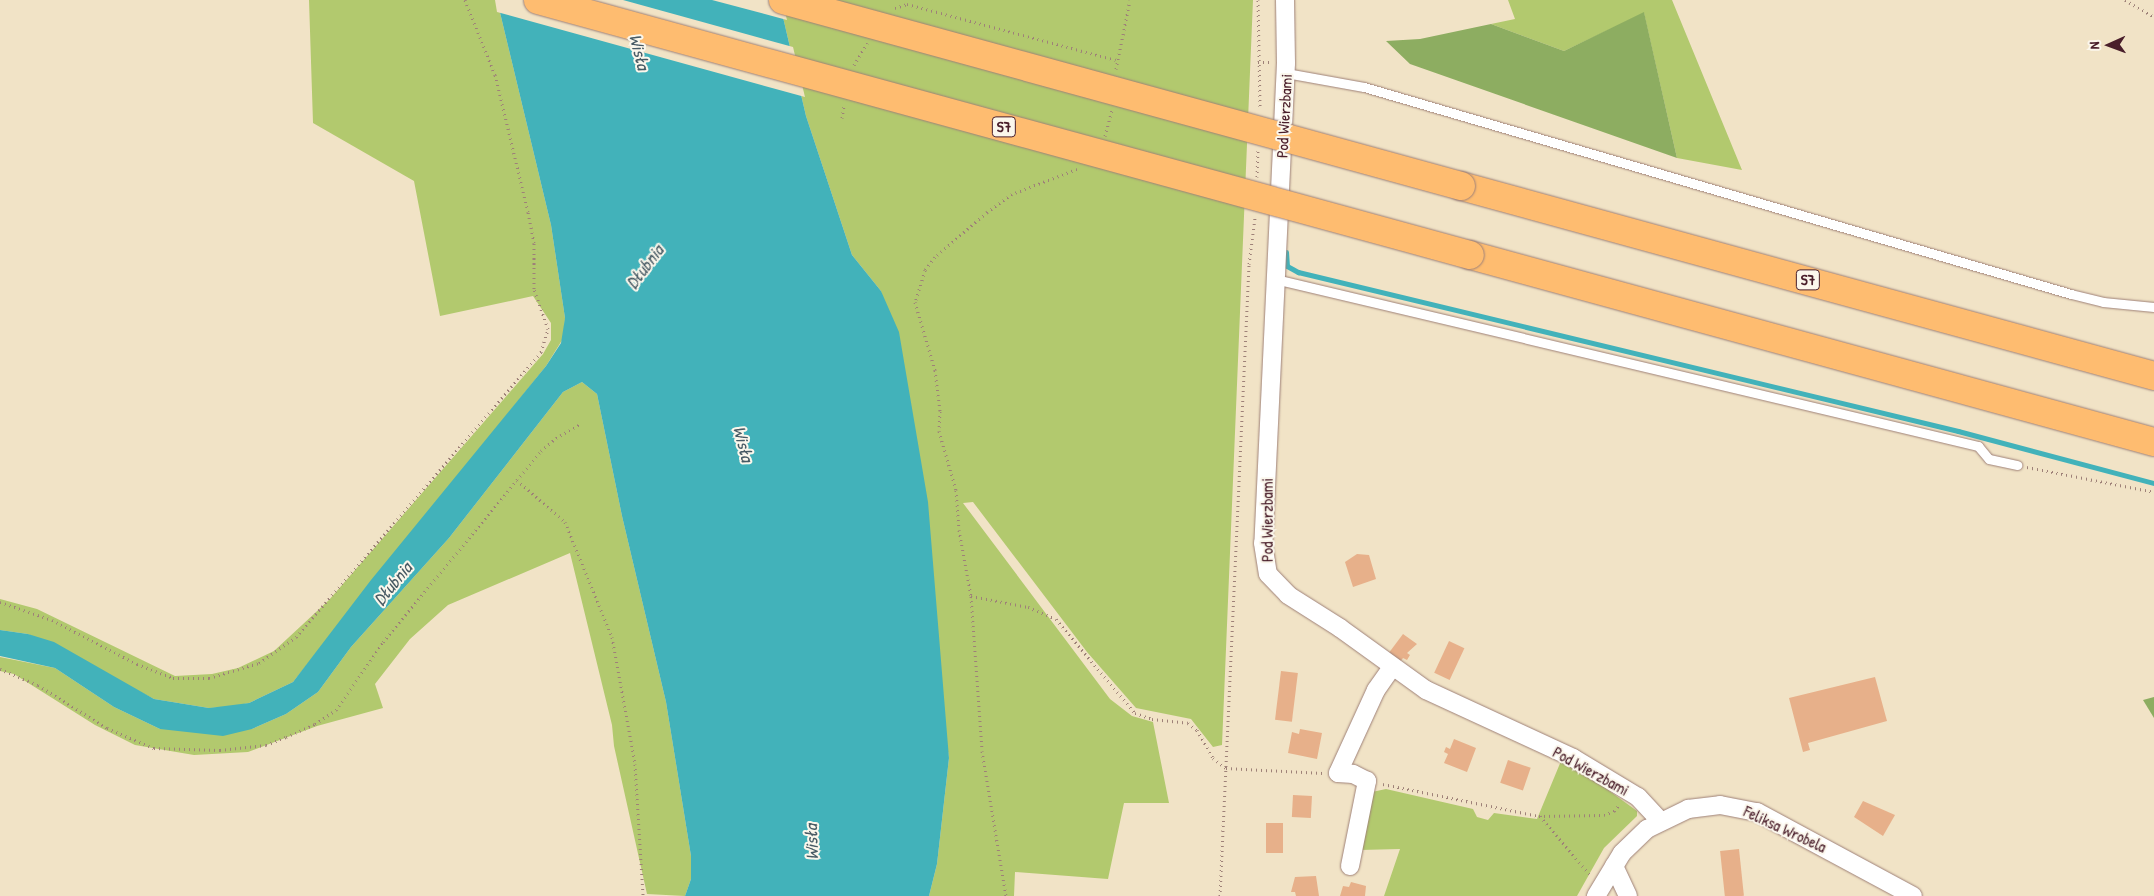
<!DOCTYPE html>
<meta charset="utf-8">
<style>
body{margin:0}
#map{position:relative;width:2154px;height:896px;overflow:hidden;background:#f1e3c6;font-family:"Patrick Hand",sans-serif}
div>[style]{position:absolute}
.green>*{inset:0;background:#b2c96e}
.forest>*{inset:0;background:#8dad61}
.water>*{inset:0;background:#42b2ba}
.pier>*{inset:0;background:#f1e3c6}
.stream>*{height:5px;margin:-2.5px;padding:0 2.5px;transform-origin:2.5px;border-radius:2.5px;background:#42b2ba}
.building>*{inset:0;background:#e7b08a;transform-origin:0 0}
.path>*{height:3px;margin-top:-1.5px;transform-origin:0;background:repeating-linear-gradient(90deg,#9e8178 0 1px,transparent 0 5px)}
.roads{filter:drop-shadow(0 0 1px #9e8178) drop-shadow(0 0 1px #9e8178)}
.lane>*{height:9px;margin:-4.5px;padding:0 4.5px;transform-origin:4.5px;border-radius:4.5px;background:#fff}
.street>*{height:18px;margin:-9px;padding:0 9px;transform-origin:9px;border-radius:9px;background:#fff}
.highway>*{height:28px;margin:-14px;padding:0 14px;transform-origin:14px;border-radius:14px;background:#febc70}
.bridges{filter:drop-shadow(0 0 1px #9e8178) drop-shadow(0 0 1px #9e8178)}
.highway-bridge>*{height:28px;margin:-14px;padding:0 14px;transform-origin:14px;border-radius:14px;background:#febc70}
span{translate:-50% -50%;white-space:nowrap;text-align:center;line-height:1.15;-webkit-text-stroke:4px #fbf7ec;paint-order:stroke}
.shield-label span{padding:1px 4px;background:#fbf7ec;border:1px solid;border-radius:4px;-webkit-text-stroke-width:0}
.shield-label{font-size:15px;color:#4a1f2b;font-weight:700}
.street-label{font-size:16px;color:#4a1f2b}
.water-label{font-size:18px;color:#475a64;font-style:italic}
.north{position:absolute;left:2084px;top:20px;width:50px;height:50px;-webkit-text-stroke:4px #fbf7ec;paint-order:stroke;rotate:268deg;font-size:14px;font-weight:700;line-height:20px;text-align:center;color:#4a1f2b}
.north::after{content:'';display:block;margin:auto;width:18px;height:22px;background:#4a1f2b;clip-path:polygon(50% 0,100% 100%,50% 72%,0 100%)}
</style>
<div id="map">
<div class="green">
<i style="clip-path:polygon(309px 0,497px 0,551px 225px,565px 318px,564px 337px,546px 366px,293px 682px,249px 703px,229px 707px,209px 708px,154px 699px,28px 634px,0 630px,0 599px,37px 609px,175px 676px,212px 674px,238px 668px,274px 651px,329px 600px,543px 354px,551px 340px,551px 323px,533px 296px,440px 316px,414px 181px,313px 123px)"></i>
<i style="clip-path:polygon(779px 0,1253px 0,1222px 745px,1213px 747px,1191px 719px,1136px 708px,1087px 652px,973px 502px,963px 503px,1110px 699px,1132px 716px,1153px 722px,1169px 803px,1124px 803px,1108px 879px,1015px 872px,1014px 896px,929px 896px,937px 864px,949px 758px,881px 291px,852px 255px,806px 116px)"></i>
<i style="clip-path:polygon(1508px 0,1672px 0,1742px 170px,1677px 158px,1644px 13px,1564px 51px,1491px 24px,1515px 19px)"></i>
<i style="clip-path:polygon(582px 382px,597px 394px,622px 516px,666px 702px,691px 856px,691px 879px,685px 896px,647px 894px,614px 746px,612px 725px,570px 553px,448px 605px,410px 639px,375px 684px,383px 708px,317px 726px,248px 752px,194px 755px,135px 745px,95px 725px,14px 674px,0 671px,0 657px,55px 668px,114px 707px,160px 729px,252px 729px,286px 714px,318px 692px,351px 647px,449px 538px,563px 392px)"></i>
<i style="clip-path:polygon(1561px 761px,1582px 771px,1637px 811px,1637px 816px,1604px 848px,1577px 896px,1384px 896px,1400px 849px,1360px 850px,1372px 792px,1386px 789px,1473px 809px,1477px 817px,1488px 820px,1494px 813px,1537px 819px)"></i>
</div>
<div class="forest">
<i style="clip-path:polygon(1644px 12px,1677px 158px,1410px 64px,1386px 41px,1420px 39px,1491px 24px,1564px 51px)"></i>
<i style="clip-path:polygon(2154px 697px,2154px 718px,2143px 700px)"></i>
</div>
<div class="water">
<i style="clip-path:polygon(497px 0,779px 0,806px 116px,852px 255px,881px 291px,899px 332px,928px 502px,949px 758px,937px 864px,929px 896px,685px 896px,691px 879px,691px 856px,666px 702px,622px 516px,597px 394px,582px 382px,563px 392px,449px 538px,351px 647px,318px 692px,286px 714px,252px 729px,223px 736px,160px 729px,114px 707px,55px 668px,0 656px,0 630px,28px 634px,54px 642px,154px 699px,209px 708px,249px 703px,293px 682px,371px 580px,546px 366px,561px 343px,565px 318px,551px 225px)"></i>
</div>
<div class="pier">
<i style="clip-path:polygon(495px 0,623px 0,793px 47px,805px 97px,497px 12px)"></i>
<i style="clip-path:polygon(712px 0,782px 0,787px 20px)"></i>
</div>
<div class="stream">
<i style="left:1286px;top:252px;width:14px;rotate:86deg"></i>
<i style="left:1287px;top:266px;width:13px;rotate:29deg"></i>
<i style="left:1298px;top:272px;width:679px;rotate:13.54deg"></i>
<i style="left:1958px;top:431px;width:203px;rotate:14.9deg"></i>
</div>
<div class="building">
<i style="clip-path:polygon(1357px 554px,1369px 555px,1376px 579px,1353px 587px,1345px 562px)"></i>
<i style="clip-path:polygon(1403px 634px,1417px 644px,1407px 653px,1410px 655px,1407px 660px,1403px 658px,1400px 662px,1388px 654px)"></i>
<i style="left:1449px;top:641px;width:17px;height:35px;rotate:25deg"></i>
<i style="left:1281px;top:671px;width:17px;height:49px;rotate:7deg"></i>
<i style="clip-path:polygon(1875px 677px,1887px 721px,1808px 743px,1810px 750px,1803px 752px,1789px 698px)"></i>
<i style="clip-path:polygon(1300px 729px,1322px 733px,1317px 759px,1288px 753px,1292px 732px,1299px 734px)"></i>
<i style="clip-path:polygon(1454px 739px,1476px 748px,1467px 772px,1444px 763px,1448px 754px,1444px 752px,1446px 747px,1450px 749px)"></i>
<i style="left:1508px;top:760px;width:24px;height:24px;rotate:19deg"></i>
<i style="left:1293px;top:795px;width:19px;height:22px;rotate:3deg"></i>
<i style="clip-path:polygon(1863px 801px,1895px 815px,1883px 836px,1854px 817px)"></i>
<i style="left:1266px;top:823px;width:17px;height:30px"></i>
<i style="left:1739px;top:849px;width:47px;height:19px;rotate:84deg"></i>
<i style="clip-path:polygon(1316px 876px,1319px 896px,1296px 896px,1295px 892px,1291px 892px,1295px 877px)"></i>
<i style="clip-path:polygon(1351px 882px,1366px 886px,1365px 896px,1340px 896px,1343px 886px,1349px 887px)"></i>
</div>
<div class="path">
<i style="left:1258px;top:0;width:109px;rotate:88.9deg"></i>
<i style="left:2125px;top:0;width:34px;rotate:30deg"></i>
<i style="left:895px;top:8px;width:13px;rotate:-18deg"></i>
<i style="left:907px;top:4px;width:216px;rotate:15deg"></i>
<i style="left:1258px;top:62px;width:12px"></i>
<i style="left:854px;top:65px;width:26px;rotate:-59deg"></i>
<i style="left:1116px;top:69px;width:70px;rotate:-78.5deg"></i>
<i style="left:842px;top:118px;width:13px;rotate:-81deg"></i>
<i style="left:1105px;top:136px;width:27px;rotate:-75deg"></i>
<i style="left:1077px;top:169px;width:70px;rotate:159deg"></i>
<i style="left:1012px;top:194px;width:31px;rotate:144deg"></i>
<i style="left:987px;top:212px;width:69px;rotate:139.1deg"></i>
<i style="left:935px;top:257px;width:16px;rotate:128deg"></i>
<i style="left:925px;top:270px;width:34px;rotate:107deg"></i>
<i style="left:915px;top:302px;width:71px;rotate:73.6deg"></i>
<i style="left:935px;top:370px;width:41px;rotate:83deg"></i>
<i style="left:940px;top:411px;width:20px;rotate:93deg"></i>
<i style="left:939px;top:431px;width:61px;rotate:73.9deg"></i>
<i style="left:956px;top:490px;width:40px;rotate:85.7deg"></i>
<i style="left:959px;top:530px;width:67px;rotate:79.7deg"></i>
<i style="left:971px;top:596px;width:58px;rotate:10.9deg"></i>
<i style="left:1028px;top:607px;width:30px;rotate:23deg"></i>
<i style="left:1056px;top:619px;width:123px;rotate:50deg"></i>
<i style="left:1135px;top:713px;width:18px;rotate:19deg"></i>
<i style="left:1152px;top:719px;width:36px;rotate:6deg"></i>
<i style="left:1188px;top:723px;width:11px;rotate:38deg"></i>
<i style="left:1197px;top:730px;width:32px;rotate:60deg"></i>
<i style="left:1213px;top:758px;width:16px;rotate:38deg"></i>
<i style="left:1226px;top:768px;width:97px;rotate:3deg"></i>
<i style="left:1257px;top:177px;width:27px;rotate:-88deg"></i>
<i style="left:2027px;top:467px;width:129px;rotate:11.1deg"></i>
<i style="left:517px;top:480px;width:64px;rotate:41.2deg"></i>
<i style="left:565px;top:522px;width:124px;rotate:67.8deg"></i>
<i style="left:612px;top:637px;width:129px;rotate:79.7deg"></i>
<i style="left:635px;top:764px;width:132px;rotate:86.5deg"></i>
<i style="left:971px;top:596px;width:155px;rotate:85.9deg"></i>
<i style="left:982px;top:751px;width:147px;rotate:80.6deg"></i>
<i style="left:0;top:602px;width:55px;rotate:19.1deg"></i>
<i style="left:52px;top:620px;width:96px;rotate:27.4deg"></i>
<i style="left:137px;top:664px;width:39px;rotate:21deg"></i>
<i style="left:173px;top:678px;width:36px"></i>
<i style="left:209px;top:678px;width:52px;rotate:-16.7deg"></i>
<i style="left:259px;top:663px;width:45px;rotate:-35.1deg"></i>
<i style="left:296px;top:637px;width:376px;rotate:-49.3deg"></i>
<i style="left:541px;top:352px;width:24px;rotate:-73deg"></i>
<i style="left:548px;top:329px;width:42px;rotate:-109.3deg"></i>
<i style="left:534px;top:289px;width:46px;rotate:-90deg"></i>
<i style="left:534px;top:243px;width:32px;rotate:-101deg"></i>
<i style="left:528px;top:212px;width:141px;rotate:-103.5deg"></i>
<i style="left:495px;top:75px;width:81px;rotate:-111.8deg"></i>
<i style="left:0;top:669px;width:41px;rotate:22.8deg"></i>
<i style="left:38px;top:685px;width:81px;rotate:31.9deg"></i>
<i style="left:107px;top:728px;width:51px;rotate:23.1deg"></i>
<i style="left:154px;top:748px;width:66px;rotate:1.7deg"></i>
<i style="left:220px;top:750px;width:46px;rotate:-6.2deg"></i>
<i style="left:266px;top:745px;width:22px;rotate:-22deg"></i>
<i style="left:286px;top:737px;width:32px;rotate:-24deg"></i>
<i style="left:315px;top:724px;width:25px;rotate:-34deg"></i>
<i style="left:336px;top:710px;width:83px;rotate:-55.3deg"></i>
<i style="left:383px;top:642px;width:248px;rotate:-50.4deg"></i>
<i style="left:541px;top:451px;width:20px;rotate:-41deg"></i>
<i style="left:556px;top:438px;width:28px;rotate:-30deg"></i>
<i style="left:1383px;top:784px;width:159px;rotate:11.6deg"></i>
<i style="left:1539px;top:816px;width:65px;rotate:-0.9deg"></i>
<i style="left:1604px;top:815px;width:11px;rotate:-22deg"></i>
<i style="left:1614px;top:811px;width:8px;rotate:-50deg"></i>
<i style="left:1540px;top:816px;width:79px;rotate:49.6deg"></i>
<i style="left:1220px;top:896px;width:633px;rotate:-87.37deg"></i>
<i style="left:1249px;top:264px;width:46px;rotate:-82.6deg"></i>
</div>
<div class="roads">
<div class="lane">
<i style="left:1286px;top:73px;width:79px;rotate:10.2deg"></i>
<i style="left:1364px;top:87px;width:737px;rotate:16.32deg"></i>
<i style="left:2071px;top:294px;width:33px;rotate:14deg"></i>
<i style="left:2103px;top:302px;width:51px;rotate:5.6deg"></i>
<i style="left:1275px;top:279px;width:723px;rotate:13.36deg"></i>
<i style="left:1978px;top:446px;width:17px;rotate:50deg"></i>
<i style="left:1989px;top:459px;width:29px;rotate:12deg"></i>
</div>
<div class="street">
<i style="left:1285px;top:0;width:63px;rotate:89.1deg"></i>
<i style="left:1286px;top:63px;width:481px;rotate:92.7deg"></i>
<i style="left:1263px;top:543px;width:31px;rotate:81deg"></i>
<i style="left:1268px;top:574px;width:29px;rotate:46deg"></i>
<i style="left:1288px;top:595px;width:62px;rotate:32.4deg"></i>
<i style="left:1340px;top:628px;width:106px;rotate:35.8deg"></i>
<i style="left:1426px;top:690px;width:162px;rotate:24.8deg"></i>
<i style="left:1573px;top:758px;width:76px;rotate:31deg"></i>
<i style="left:1638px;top:797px;width:33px;rotate:47deg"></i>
<i style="left:1350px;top:866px;width:87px;rotate:-78.7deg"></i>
<i style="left:1367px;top:781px;width:16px;rotate:-153deg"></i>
<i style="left:1353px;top:774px;width:15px;rotate:-176deg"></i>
<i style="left:1338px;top:773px;width:91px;rotate:-65.4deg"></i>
<i style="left:1376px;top:690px;width:28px;rotate:-55deg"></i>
<i style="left:1614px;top:866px;width:33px;rotate:65deg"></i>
<i style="left:1596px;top:896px;width:50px;rotate:-58.8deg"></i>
<i style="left:1622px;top:853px;width:35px;rotate:-44deg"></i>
<i style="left:1647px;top:829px;width:46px;rotate:-26deg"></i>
<i style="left:1688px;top:809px;width:32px;rotate:-7deg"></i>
<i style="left:1720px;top:805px;width:38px;rotate:11deg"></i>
<i style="left:1757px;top:812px;width:177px;rotate:28.3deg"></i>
</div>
<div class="highway">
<i style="left:1461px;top:186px;width:719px;rotate:15.33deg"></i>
<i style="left:1470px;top:255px;width:709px;rotate:15.29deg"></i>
</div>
</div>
<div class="bridges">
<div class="highway-bridge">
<i style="left:538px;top:0;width:966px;rotate:15.3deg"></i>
<i style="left:783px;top:0;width:703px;rotate:15.34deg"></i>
</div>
</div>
<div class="shield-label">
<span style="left:1004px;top:127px">S7</span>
<span style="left:1808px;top:280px">S7</span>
</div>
<div class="street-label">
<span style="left:1284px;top:116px;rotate:-87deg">Pod Wierzbami</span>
<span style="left:1267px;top:520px;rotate:-90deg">Pod Wierzbami</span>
<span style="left:1591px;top:771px;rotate:29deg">Pod Wierzbami</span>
<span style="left:1785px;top:829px;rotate:25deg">Feliksa Wrobela</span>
</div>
<div class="water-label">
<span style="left:639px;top:52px;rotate:75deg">Wisła</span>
<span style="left:645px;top:267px;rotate:-53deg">Dłubnia</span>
<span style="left:743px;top:444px;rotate:75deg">Wisła</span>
<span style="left:393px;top:584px;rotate:-51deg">Dłubnia</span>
<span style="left:812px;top:842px;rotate:-92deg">Wisła</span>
</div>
<div class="north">N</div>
</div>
